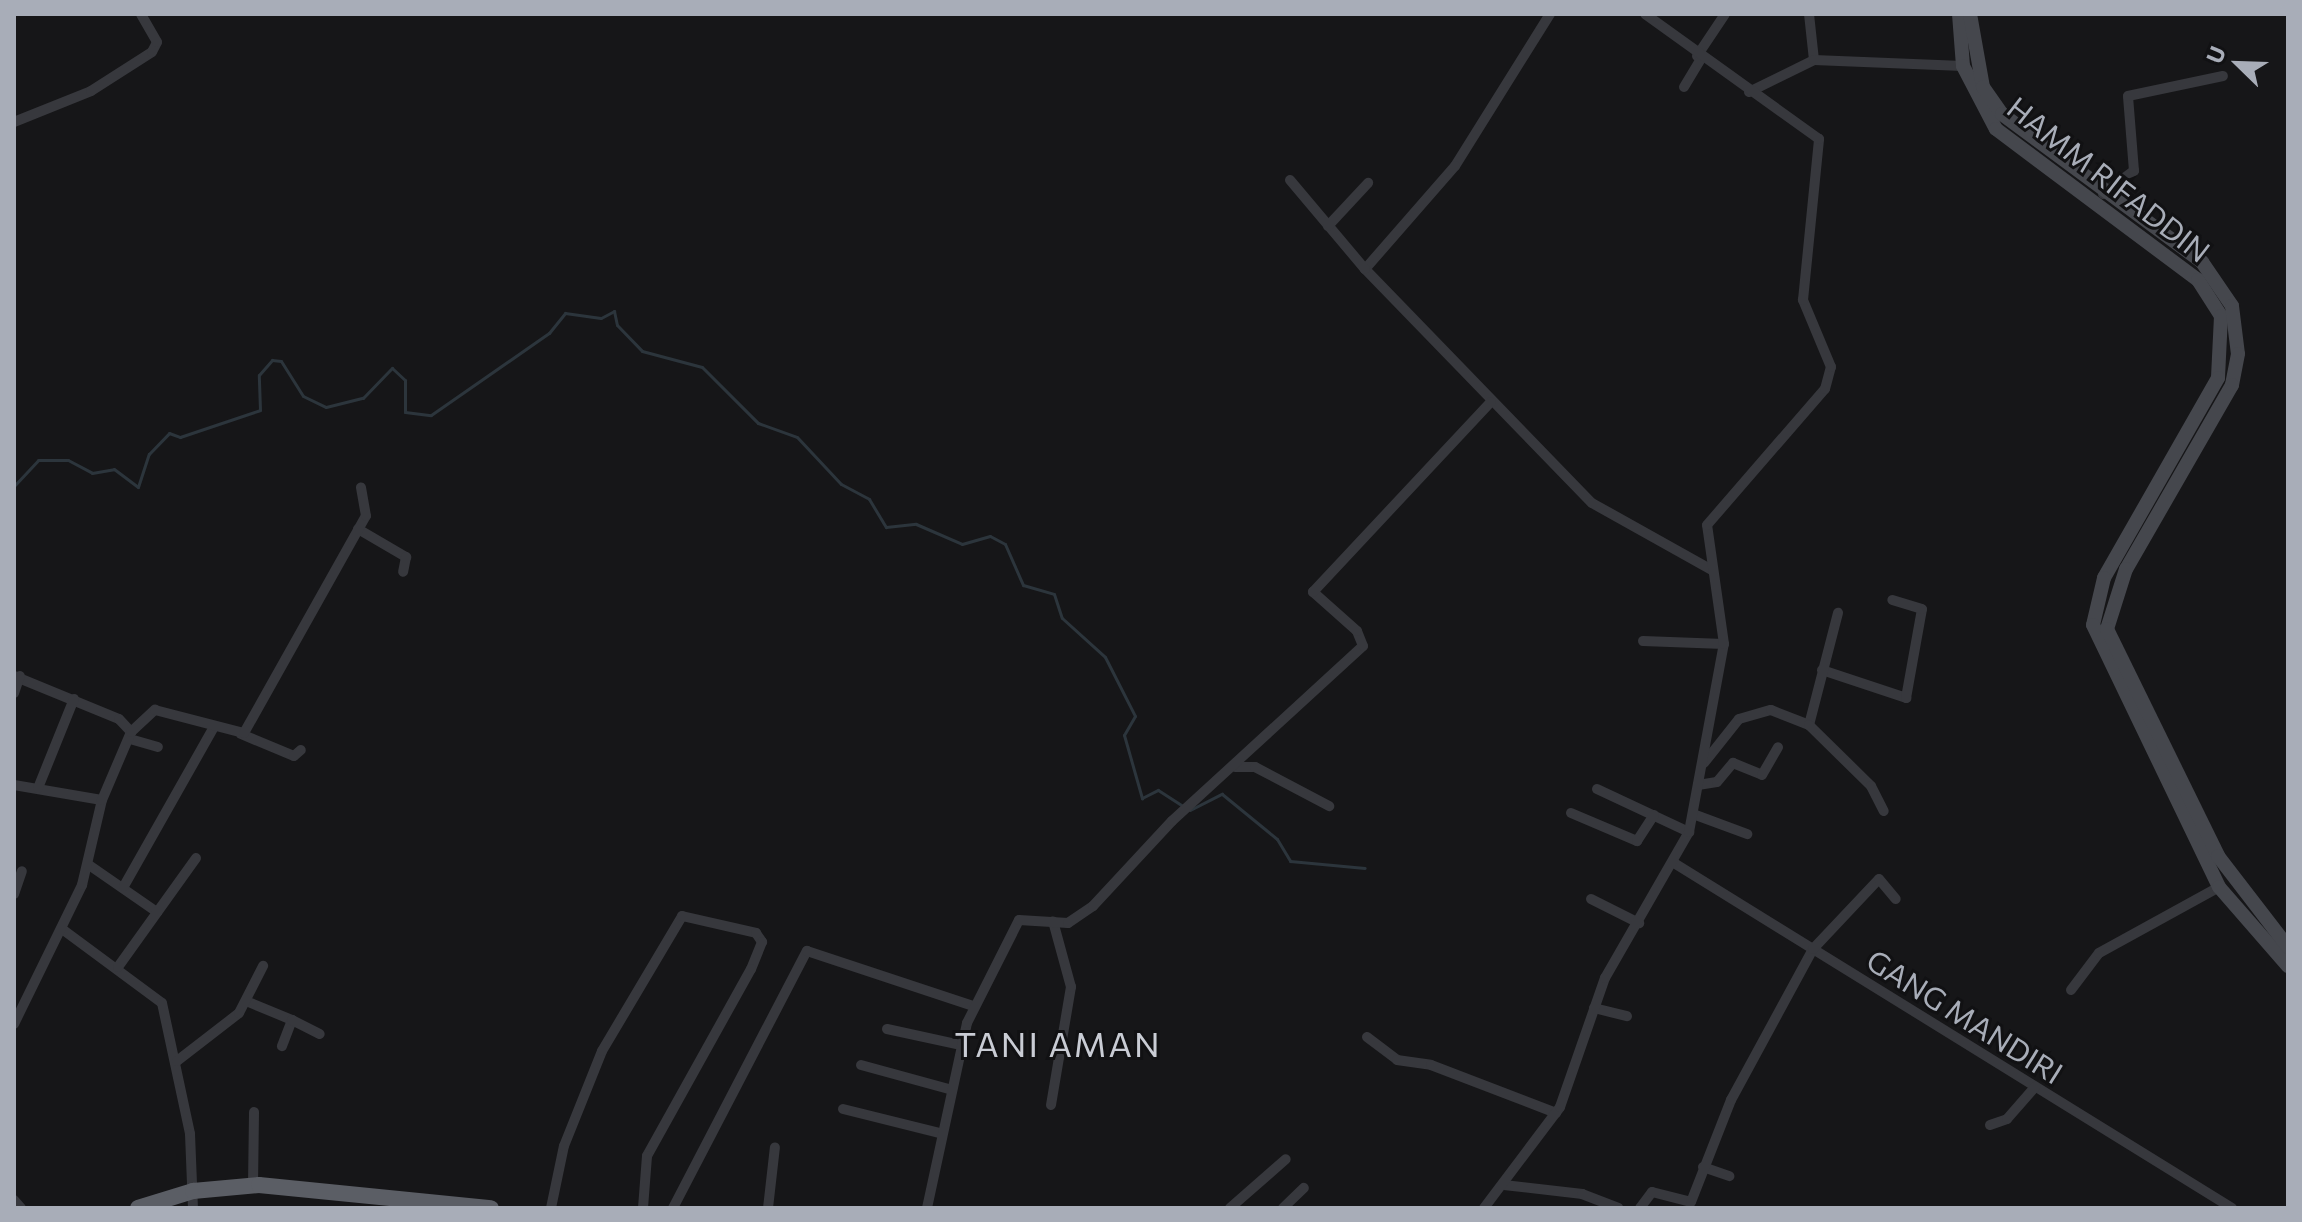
<!DOCTYPE html>
<style>
body{margin:0}
#map{position:relative;width:2302px;height:1222px;overflow:hidden;background:#161618;font-family:Commissioner,sans-serif}
div>[style]{position:absolute}
.stream>*{height:3px;margin:-1.5px;padding:0 1.5px;transform-origin:1.5px;border-radius:1.5px;background:#2c353c}
.minor>*{height:10px;margin:-5px;padding:0 5px;transform-origin:5px;border-radius:5px;background:#37383d}
.secondary>*{height:14px;margin:-7px;padding:0 7px;transform-origin:7px;border-radius:7px;background:#45474d}
.trunk>*{height:16px;margin:-8px;padding:0 8px;transform-origin:8px;border-radius:8px;background:#5b5e65}
span{translate:-50% -50%;white-space:nowrap;text-align:center;line-height:1.15;-webkit-text-stroke:6px #111113;paint-order:stroke}
.street-label{font-size:30px;color:#a8adb8}
.quarter-label{font-size:34px;color:#c9ccd4;letter-spacing:2px}
.frame{position:absolute;inset:0;border:16px solid #a8adb8;pointer-events:none}
.north{position:absolute;left:2198px;top:24px;width:80px;height:80px;-webkit-text-stroke:6px #111113;paint-order:stroke;rotate:293deg;font-size:22px;font-weight:700;line-height:32px;text-align:center;color:#a8adb8}
.north::after{content:'';display:block;margin:auto;width:28px;height:36px;background:#a8adb8;clip-path:polygon(50% 0,100% 100%,50% 72%,0 100%)}
</style>
<div id="map">
<div class="stream">
<i style="left:14px;top:486px;width:35px;rotate:-47deg"></i>
<i style="left:38px;top:460px;width:30px"></i>
<i style="left:68px;top:460px;width:27px;rotate:28deg"></i>
<i style="left:92px;top:473px;width:22px;rotate:-10deg"></i>
<i style="left:114px;top:469px;width:30px;rotate:37deg"></i>
<i style="left:138px;top:487px;width:35px;rotate:-72deg"></i>
<i style="left:149px;top:454px;width:29px;rotate:-46deg"></i>
<i style="left:169px;top:433px;width:12px;rotate:20deg"></i>
<i style="left:180px;top:437px;width:84px;rotate:-18.6deg"></i>
<i style="left:260px;top:410px;width:35px;rotate:-92deg"></i>
<i style="left:259px;top:375px;width:20px;rotate:-49deg"></i>
<i style="left:272px;top:360px;width:9px;rotate:6deg"></i>
<i style="left:281px;top:361px;width:41px;rotate:57.8deg"></i>
<i style="left:303px;top:396px;width:25px;rotate:26deg"></i>
<i style="left:326px;top:407px;width:38px;rotate:-14deg"></i>
<i style="left:363px;top:398px;width:42px;rotate:-46deg"></i>
<i style="left:392px;top:368px;width:18px;rotate:43deg"></i>
<i style="left:405px;top:380px;width:32px;rotate:90deg"></i>
<i style="left:405px;top:412px;width:26px;rotate:7deg"></i>
<i style="left:431px;top:415px;width:144px;rotate:-34.8deg"></i>
<i style="left:549px;top:333px;width:26px;rotate:-51deg"></i>
<i style="left:565px;top:313px;width:36px;rotate:8deg"></i>
<i style="left:601px;top:318px;width:15px;rotate:-28deg"></i>
<i style="left:614px;top:311px;width:14px;rotate:78deg"></i>
<i style="left:617px;top:325px;width:36px;rotate:46deg"></i>
<i style="left:642px;top:351px;width:62px;rotate:14.9deg"></i>
<i style="left:702px;top:367px;width:79px;rotate:45deg"></i>
<i style="left:758px;top:423px;width:41px;rotate:19.7deg"></i>
<i style="left:797px;top:437px;width:64px;rotate:46.9deg"></i>
<i style="left:841px;top:484px;width:32px;rotate:28deg"></i>
<i style="left:869px;top:499px;width:33px;rotate:59deg"></i>
<i style="left:886px;top:527px;width:30px;rotate:-6deg"></i>
<i style="left:916px;top:524px;width:50px;rotate:23.5deg"></i>
<i style="left:962px;top:544px;width:29px;rotate:-16deg"></i>
<i style="left:990px;top:536px;width:17px;rotate:28deg"></i>
<i style="left:1005px;top:544px;width:45px;rotate:66.3deg"></i>
<i style="left:1023px;top:585px;width:32px;rotate:16deg"></i>
<i style="left:1054px;top:594px;width:25px;rotate:72deg"></i>
<i style="left:1062px;top:618px;width:58px;rotate:42.2deg"></i>
<i style="left:1105px;top:657px;width:66px;rotate:63deg"></i>
<i style="left:1135px;top:716px;width:22px;rotate:120deg"></i>
<i style="left:1124px;top:735px;width:66px;rotate:74.1deg"></i>
<i style="left:1142px;top:798px;width:18px;rotate:-27deg"></i>
<i style="left:1158px;top:790px;width:30px;rotate:33deg"></i>
<i style="left:1190px;top:810px;width:36px;rotate:-27deg"></i>
<i style="left:1222px;top:794px;width:71px;rotate:39.3deg"></i>
<i style="left:1277px;top:839px;width:26px;rotate:59deg"></i>
<i style="left:1290px;top:861px;width:75px;rotate:5.3deg"></i>
</div>
<div class="minor">
<i style="left:1550px;top:14px;width:179px;rotate:122deg"></i>
<i style="left:1455px;top:166px;width:137px;rotate:131.1deg"></i>
<i style="left:1365px;top:269px;width:326px;rotate:45.9deg"></i>
<i style="left:1592px;top:503px;width:137px;rotate:29.2deg"></i>
<i style="left:1809px;top:14px;width:46px;rotate:83.8deg"></i>
<i style="left:1697px;top:56px;width:50px;rotate:-56.3deg"></i>
<i style="left:1684px;top:87px;width:33px;rotate:-59deg"></i>
<i style="left:1749px;top:92px;width:72px;rotate:-26.2deg"></i>
<i style="left:1814px;top:60px;width:149px;rotate:2.3deg"></i>
<i style="left:14px;top:122px;width:83px;rotate:-21.9deg"></i>
<i style="left:91px;top:91px;width:72px;rotate:-32.6deg"></i>
<i style="left:152px;top:52px;width:11px;rotate:-63deg"></i>
<i style="left:157px;top:42px;width:32px;rotate:-120deg"></i>
<i style="left:1290px;top:180px;width:116px;rotate:49.9deg"></i>
<i style="left:2103px;top:194px;width:39px;rotate:-37deg"></i>
<i style="left:2134px;top:171px;width:75px;rotate:-94.6deg"></i>
<i style="left:2128px;top:96px;width:97px;rotate:-11.9deg"></i>
<i style="left:1328px;top:226px;width:59px;rotate:-47.1deg"></i>
<i style="left:358px;top:529px;width:56px;rotate:30.3deg"></i>
<i style="left:406px;top:557px;width:15px;rotate:101deg"></i>
<i style="left:1643px;top:641px;width:81px;rotate:2.1deg"></i>
<i style="left:1822px;top:670px;width:89px;rotate:18.4deg"></i>
<i style="left:1906px;top:698px;width:90px;rotate:-79.8deg"></i>
<i style="left:1922px;top:609px;width:31px;rotate:-163deg"></i>
<i style="left:14px;top:676px;width:113px;rotate:22.3deg"></i>
<i style="left:119px;top:719px;width:18px;rotate:47deg"></i>
<i style="left:14px;top:693px;width:18px;rotate:-71deg"></i>
<i style="left:1809px;top:725px;width:116px;rotate:-75.5deg"></i>
<i style="left:241px;top:734px;width:57px;rotate:22.5deg"></i>
<i style="left:294px;top:756px;width:9px;rotate:-41deg"></i>
<i style="left:130px;top:739px;width:29px;rotate:16deg"></i>
<i style="left:1704px;top:763px;width:56px;rotate:-51.5deg"></i>
<i style="left:1739px;top:719px;width:33px;rotate:-16deg"></i>
<i style="left:1771px;top:710px;width:41px;rotate:21.5deg"></i>
<i style="left:1809px;top:725px;width:87px;rotate:44.5deg"></i>
<i style="left:1871px;top:786px;width:28px;rotate:63deg"></i>
<i style="left:1235px;top:767px;width:20px"></i>
<i style="left:1255px;top:767px;width:84px;rotate:27.8deg"></i>
<i style="left:14px;top:785px;width:89px;rotate:9.7deg"></i>
<i style="left:1698px;top:785px;width:19px;rotate:-9deg"></i>
<i style="left:1717px;top:782px;width:25px;rotate:-50deg"></i>
<i style="left:1733px;top:763px;width:31px;rotate:22deg"></i>
<i style="left:1762px;top:775px;width:32px;rotate:-60deg"></i>
<i style="left:38px;top:788px;width:96px;rotate:-68deg"></i>
<i style="left:1597px;top:789px;width:102px;rotate:25.1deg"></i>
<i style="left:1571px;top:813px;width:72px;rotate:23deg"></i>
<i style="left:1637px;top:841px;width:31px;rotate:-57deg"></i>
<i style="left:1693px;top:814px;width:58px;rotate:20.3deg"></i>
<i style="left:1674px;top:863px;width:656px;rotate:31.73deg"></i>
<i style="left:89px;top:865px;width:83px;rotate:34.7deg"></i>
<i style="left:124px;top:886px;width:180px;rotate:-60.5deg"></i>
<i style="left:14px;top:894px;width:24px;rotate:-71deg"></i>
<i style="left:1591px;top:899px;width:54px;rotate:26.6deg"></i>
<i style="left:62px;top:929px;width:124px;rotate:36.5deg"></i>
<i style="left:162px;top:1003px;width:134px;rotate:77.9deg"></i>
<i style="left:190px;top:1134px;width:74px;rotate:87.7deg"></i>
<i style="left:118px;top:967px;width:134px;rotate:-54.4deg"></i>
<i style="left:2071px;top:990px;width:46px;rotate:-52.9deg"></i>
<i style="left:2099px;top:953px;width:137px;rotate:-28.8deg"></i>
<i style="left:246px;top:1001px;width:50px;rotate:22.4deg"></i>
<i style="left:292px;top:1020px;width:28px;rotate:111deg"></i>
<i style="left:1594px;top:1008px;width:34px;rotate:14deg"></i>
<i style="left:292px;top:1020px;width:31px;rotate:27deg"></i>
<i style="left:14px;top:1024px;width:155px;rotate:-63.9deg"></i>
<i style="left:82px;top:885px;width:87px;rotate:-76.8deg"></i>
<i style="left:102px;top:800px;width:74px;rotate:-66.9deg"></i>
<i style="left:131px;top:732px;width:33px;rotate:-43deg"></i>
<i style="left:155px;top:710px;width:92px;rotate:14.5deg"></i>
<i style="left:244px;top:733px;width:249px;rotate:-60.7deg"></i>
<i style="left:366px;top:516px;width:29px;rotate:-100deg"></i>
<i style="left:887px;top:1029px;width:76px;rotate:12.2deg"></i>
<i style="left:1367px;top:1037px;width:38px;rotate:37deg"></i>
<i style="left:1397px;top:1060px;width:34px;rotate:8deg"></i>
<i style="left:1431px;top:1065px;width:134px;rotate:21deg"></i>
<i style="left:177px;top:1061px;width:78px;rotate:-37.7deg"></i>
<i style="left:239px;top:1013px;width:53px;rotate:-62.9deg"></i>
<i style="left:861px;top:1065px;width:91px;rotate:15.3deg"></i>
<i style="left:1051px;top:1105px;width:120px;rotate:-80.4deg"></i>
<i style="left:1071px;top:987px;width:68px;rotate:-105.3deg"></i>
<i style="left:843px;top:1109px;width:99px;rotate:14deg"></i>
<i style="left:1990px;top:1125px;width:18px;rotate:-19deg"></i>
<i style="left:2007px;top:1119px;width:43px;rotate:-48.8deg"></i>
<i style="left:1703px;top:1167px;width:28px;rotate:19deg"></i>
<i style="left:253px;top:1185px;width:73px;rotate:-89.2deg"></i>
<i style="left:1504px;top:1185px;width:79px;rotate:6.6deg"></i>
<i style="left:1582px;top:1194px;width:39px;rotate:21deg"></i>
<i style="left:14px;top:1200px;width:11px;rotate:49deg"></i>
<i style="left:551px;top:1208px;width:63px;rotate:-78.2deg"></i>
<i style="left:564px;top:1146px;width:102px;rotate:-68.2deg"></i>
<i style="left:602px;top:1051px;width:157px;rotate:-59.3deg"></i>
<i style="left:682px;top:916px;width:76px;rotate:12.9deg"></i>
<i style="left:756px;top:933px;width:11px;rotate:56deg"></i>
<i style="left:762px;top:942px;width:29px;rotate:112deg"></i>
<i style="left:751px;top:969px;width:214px;rotate:119.1deg"></i>
<i style="left:647px;top:1156px;width:52px;rotate:94.4deg"></i>
<i style="left:673px;top:1208px;width:290px;rotate:-62.5deg"></i>
<i style="left:807px;top:951px;width:175px;rotate:18.3deg"></i>
<i style="left:768px;top:1208px;width:61px;rotate:-83.5deg"></i>
<i style="left:927px;top:1208px;width:189px;rotate:-77.8deg"></i>
<i style="left:967px;top:1023px;width:115px;rotate:-63.2deg"></i>
<i style="left:1019px;top:920px;width:49px;rotate:3.5deg"></i>
<i style="left:1068px;top:923px;width:30px;rotate:-34deg"></i>
<i style="left:1093px;top:906px;width:116px;rotate:-47.1deg"></i>
<i style="left:1172px;top:821px;width:259px;rotate:-42.5deg"></i>
<i style="left:1363px;top:646px;width:16px;rotate:-112deg"></i>
<i style="left:1357px;top:631px;width:59px;rotate:-138.4deg"></i>
<i style="left:1313px;top:592px;width:260px;rotate:-46.9deg"></i>
<i style="left:1230px;top:1208px;width:74px;rotate:-41.2deg"></i>
<i style="left:1283px;top:1208px;width:29px;rotate:-44deg"></i>
<i style="left:1484px;top:1208px;width:126px;rotate:-53deg"></i>
<i style="left:1560px;top:1107px;width:137px;rotate:-70.8deg"></i>
<i style="left:1605px;top:978px;width:168px;rotate:-60.1deg"></i>
<i style="left:1689px;top:832px;width:191px;rotate:-79.5deg"></i>
<i style="left:1724px;top:644px;width:120px;rotate:-98.1deg"></i>
<i style="left:1707px;top:525px;width:180px;rotate:-49.1deg"></i>
<i style="left:1825px;top:389px;width:23px;rotate:-75deg"></i>
<i style="left:1831px;top:367px;width:73px;rotate:-112.7deg"></i>
<i style="left:1803px;top:300px;width:162px;rotate:-84.3deg"></i>
<i style="left:1819px;top:139px;width:214px;rotate:-144.3deg"></i>
<i style="left:1640px;top:1208px;width:20px;rotate:-53deg"></i>
<i style="left:1652px;top:1192px;width:40px;rotate:14.4deg"></i>
<i style="left:1691px;top:1202px;width:110px;rotate:-68.6deg"></i>
<i style="left:1731px;top:1100px;width:172px;rotate:-61.5deg"></i>
<i style="left:1813px;top:949px;width:96px;rotate:-46.7deg"></i>
<i style="left:1879px;top:879px;width:26px;rotate:50deg"></i>
</div>
<div class="secondary">
<i style="left:1959px;top:14px;width:52px;rotate:85.6deg"></i>
<i style="left:1963px;top:66px;width:71px;rotate:62.4deg"></i>
<i style="left:1996px;top:129px;width:252px;rotate:36.8deg"></i>
<i style="left:2198px;top:280px;width:43px;rotate:57.4deg"></i>
<i style="left:2221px;top:316px;width:62px;rotate:92.8deg"></i>
<i style="left:2218px;top:378px;width:230px;rotate:119.7deg"></i>
<i style="left:2104px;top:578px;width:48px;rotate:103.2deg"></i>
<i style="left:2093px;top:625px;width:291px;rotate:64.3deg"></i>
<i style="left:2219px;top:887px;width:105px;rotate:48.9deg"></i>
<i style="left:1970px;top:14px;width:74px;rotate:79.9deg"></i>
<i style="left:1983px;top:87px;width:33px;rotate:55deg"></i>
<i style="left:2002px;top:114px;width:249px;rotate:36.5deg"></i>
<i style="left:2202px;top:262px;width:53px;rotate:55.7deg"></i>
<i style="left:2232px;top:306px;width:48px;rotate:82.9deg"></i>
<i style="left:2238px;top:354px;width:32px;rotate:101deg"></i>
<i style="left:2232px;top:385px;width:212px;rotate:119.9deg"></i>
<i style="left:2126px;top:569px;width:63px;rotate:107.6deg"></i>
<i style="left:2107px;top:629px;width:253px;rotate:63.9deg"></i>
<i style="left:2218px;top:856px;width:115px;rotate:52.4deg"></i>
</div>
<div class="trunk">
<i style="left:138px;top:1208px;width:58px;rotate:-17.2deg"></i>
<i style="left:193px;top:1191px;width:66px;rotate:-5.2deg"></i>
<i style="left:259px;top:1185px;width:233px;rotate:5.7deg"></i>
</div>
<div class="street-label">
<span style="left:2109px;top:179px;rotate:38deg">HAMM RIFADDIN</span>
<span style="left:1965px;top:1016px;rotate:32deg">GANG MANDIRI</span>
</div>
<div class="quarter-label">
<span style="left:1058px;top:1044px">TANI AMAN</span>
</div>
<div class="frame"></div>
<div class="north">U</div>
</div>
